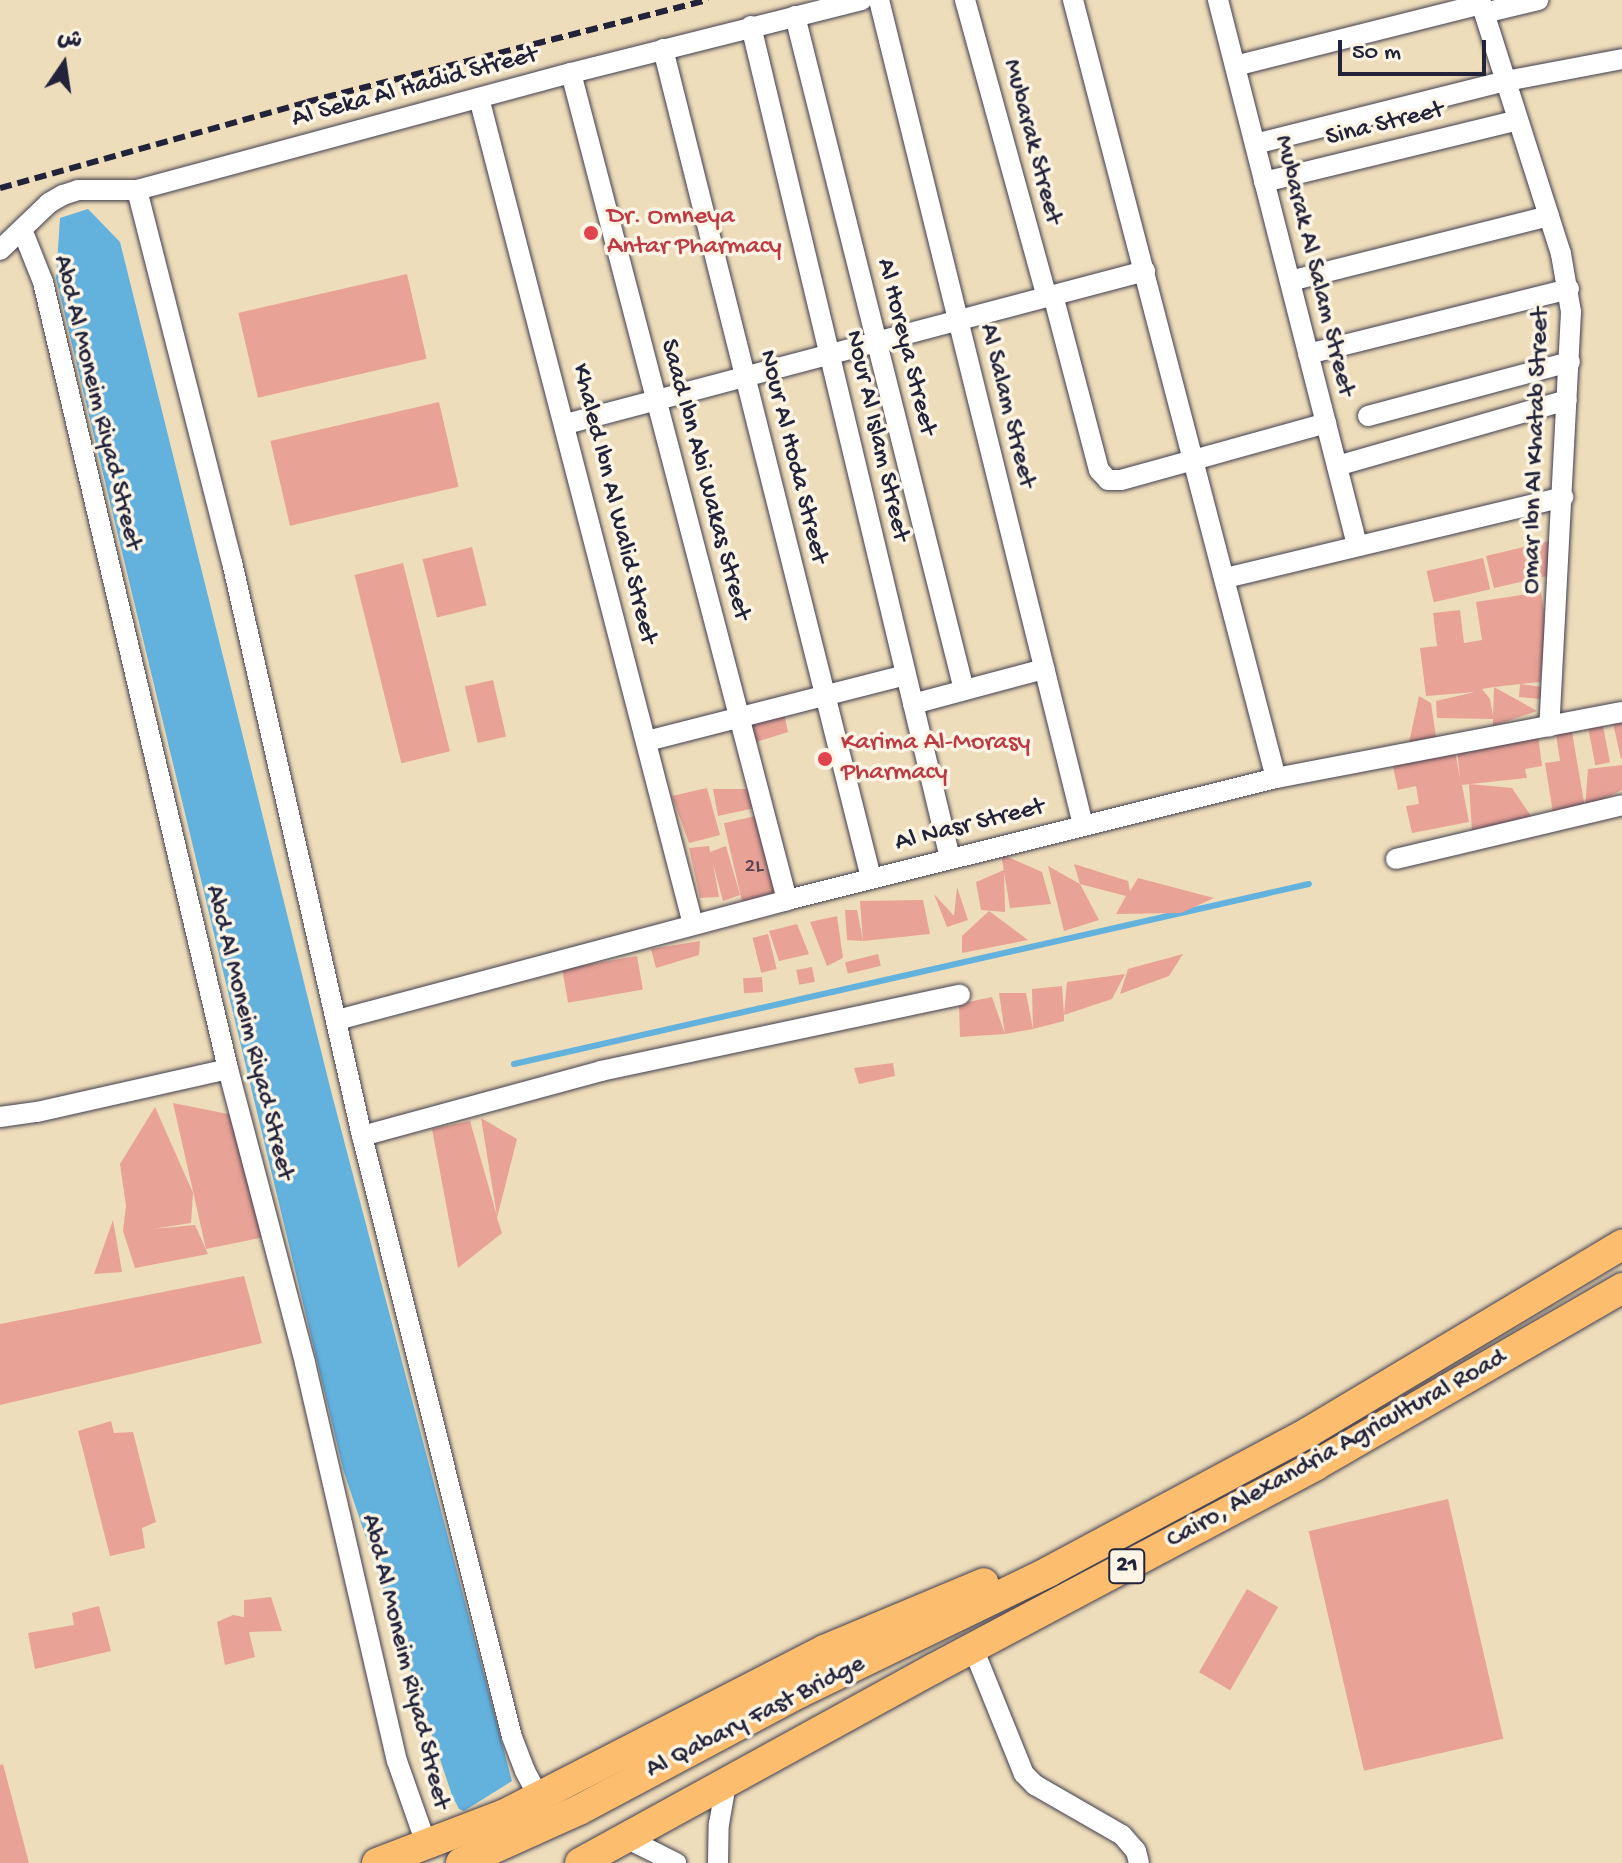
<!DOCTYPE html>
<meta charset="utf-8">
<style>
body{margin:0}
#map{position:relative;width:1622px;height:1863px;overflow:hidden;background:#eeddba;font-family:"Gochi Hand","Playpen Sans Arabic",sans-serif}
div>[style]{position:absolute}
.water>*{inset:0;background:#63b1dd}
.stream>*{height:6px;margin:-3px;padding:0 3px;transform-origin:3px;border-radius:3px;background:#63b1dd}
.building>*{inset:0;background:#e8a296;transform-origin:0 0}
.roads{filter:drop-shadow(0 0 2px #413e4e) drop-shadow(0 0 2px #413e4e)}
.minor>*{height:20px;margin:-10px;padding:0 10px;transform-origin:10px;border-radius:10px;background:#fff}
.highway>*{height:30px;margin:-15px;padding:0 15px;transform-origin:15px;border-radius:15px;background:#fcbd6f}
.rail>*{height:6px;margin-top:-3px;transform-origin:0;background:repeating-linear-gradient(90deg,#22223b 0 12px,transparent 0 18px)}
.dots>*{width:22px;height:22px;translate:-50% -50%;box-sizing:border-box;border:4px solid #fcf5e5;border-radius:50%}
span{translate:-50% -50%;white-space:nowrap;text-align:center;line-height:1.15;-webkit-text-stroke:7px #fcf5e5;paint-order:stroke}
.number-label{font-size:22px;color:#544252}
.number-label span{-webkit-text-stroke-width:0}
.shield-label span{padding:2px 6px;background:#fcf5e5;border:2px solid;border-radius:6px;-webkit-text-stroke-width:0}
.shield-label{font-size:24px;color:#22223b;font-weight:700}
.street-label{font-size:26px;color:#22223b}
.health-label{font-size:26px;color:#be3a42}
.left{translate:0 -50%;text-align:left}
.north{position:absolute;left:24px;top:24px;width:80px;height:80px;-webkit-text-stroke:6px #fcf5e5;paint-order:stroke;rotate:13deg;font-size:22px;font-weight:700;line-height:32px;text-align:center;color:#22223b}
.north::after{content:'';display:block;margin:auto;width:28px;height:36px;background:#22223b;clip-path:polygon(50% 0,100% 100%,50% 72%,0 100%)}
.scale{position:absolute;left:1338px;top:40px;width:148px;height:36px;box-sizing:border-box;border:4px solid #22223b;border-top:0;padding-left:10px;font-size:24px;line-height:28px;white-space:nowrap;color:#22223b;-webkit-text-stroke:6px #fcf5e5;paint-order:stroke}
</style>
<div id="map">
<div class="water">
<i style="clip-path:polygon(88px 209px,120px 242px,331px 1091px,512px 1781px,464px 1811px,459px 1809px,452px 1795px,343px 1469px,56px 278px,60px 218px)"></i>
</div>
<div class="stream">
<i style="left:514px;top:1064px;width:815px;rotate:-12.76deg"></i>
</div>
<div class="building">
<i style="left:407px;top:274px;width:87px;height:173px;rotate:77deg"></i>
<i style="left:439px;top:402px;width:87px;height:173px;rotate:77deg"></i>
<i style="clip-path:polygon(1549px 541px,1547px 576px,1494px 588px,1486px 556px)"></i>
<i style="left:472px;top:547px;width:60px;height:51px;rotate:76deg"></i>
<i style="left:1483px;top:558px;width:32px;height:58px;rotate:77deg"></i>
<i style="left:403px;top:563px;width:194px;height:50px;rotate:76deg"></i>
<i style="clip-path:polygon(evenodd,1541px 592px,1547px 632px,1540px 682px,1520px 684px,1542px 687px,1540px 699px,1519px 697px,1520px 684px,1494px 687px,1537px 711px,1493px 726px,1493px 719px,1437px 718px,1436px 701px,1475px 692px,1426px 696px,1420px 648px,1437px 646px,1433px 613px,1460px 610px,1464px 643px,1482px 640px,1476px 602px,1541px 592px,1494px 687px,1493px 716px,1490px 699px,1482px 689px,1494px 687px)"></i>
<i style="left:493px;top:680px;width:58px;height:29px;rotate:77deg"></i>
<i style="clip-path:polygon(1419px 696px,1431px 703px,1436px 737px,1409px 743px)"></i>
<i style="clip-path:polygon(784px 713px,788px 732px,753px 743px,748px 715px)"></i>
<i style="clip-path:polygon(1622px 721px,1622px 758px,1621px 759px,1613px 723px)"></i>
<i style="left:1603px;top:726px;width:37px;height:15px;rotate:79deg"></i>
<i style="clip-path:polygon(1572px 732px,1585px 808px,1588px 769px,1622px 765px,1622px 790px,1585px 808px,1553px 813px,1545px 763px,1560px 761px,1556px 734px)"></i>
<i style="clip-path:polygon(1538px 735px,1542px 766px,1525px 769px,1527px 778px,1462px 785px,1469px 822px,1412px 833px,1406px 806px,1419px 804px,1416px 786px,1398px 790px,1391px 757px,1454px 745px,1460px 779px,1457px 748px)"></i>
<i style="clip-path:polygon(1469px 784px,1512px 788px,1537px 825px,1472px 832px)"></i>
<i style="clip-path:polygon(707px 788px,720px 835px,689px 843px,672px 796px)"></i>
<i style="clip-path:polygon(713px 789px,748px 789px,755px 808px,718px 816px)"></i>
<i style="left:760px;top:815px;width:83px;height:37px;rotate:77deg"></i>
<i style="clip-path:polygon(709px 846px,710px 852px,726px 846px,740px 895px,723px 901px,713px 864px,719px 897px,700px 898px,689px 848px)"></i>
<i style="clip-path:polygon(1001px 854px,1042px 872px,1051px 904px,1010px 908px)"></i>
<i style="clip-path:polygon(1074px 864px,1128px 881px,1130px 891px,1138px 878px,1214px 898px,1181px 913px,1116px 914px,1126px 896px,1080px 884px)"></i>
<i style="clip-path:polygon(1048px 866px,1080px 884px,1099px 920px,1064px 931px)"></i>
<i style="clip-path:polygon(1004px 870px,1005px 912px,981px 910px,976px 882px)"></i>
<i style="clip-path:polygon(957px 887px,968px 920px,947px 927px,934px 894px,954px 916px)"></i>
<i style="clip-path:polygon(923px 900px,930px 934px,863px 941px,860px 901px)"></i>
<i style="clip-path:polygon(845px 910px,857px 910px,863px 941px,847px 940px)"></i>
<i style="clip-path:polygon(989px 911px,1028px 940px,962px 953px,962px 936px)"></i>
<i style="clip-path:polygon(837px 916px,843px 958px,827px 966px,810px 922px)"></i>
<i style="clip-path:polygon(797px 924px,809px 954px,779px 961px,769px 931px)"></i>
<i style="left:768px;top:934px;width:36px;height:16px;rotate:76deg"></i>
<i style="clip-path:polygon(700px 941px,699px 955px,656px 968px,651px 949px)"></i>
<i style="left:878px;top:954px;width:12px;height:34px;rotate:76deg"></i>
<i style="clip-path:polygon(1183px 954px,1169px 976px,1120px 994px,1128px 969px)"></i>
<i style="left:637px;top:956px;width:34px;height:76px;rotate:80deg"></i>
<i style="left:812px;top:967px;width:15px;height:16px;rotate:79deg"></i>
<i style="clip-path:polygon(1125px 974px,1112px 999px,1064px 1015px,1064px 1021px,1033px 1029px,1032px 989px,1062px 986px,1064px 1015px,1067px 982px)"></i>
<i style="left:762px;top:977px;width:15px;height:19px;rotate:86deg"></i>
<i style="clip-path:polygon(999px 993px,1026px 993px,1033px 1029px,1005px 1034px)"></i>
<i style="clip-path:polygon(992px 997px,1005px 1034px,960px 1037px,959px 1004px)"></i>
<i style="clip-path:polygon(893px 1063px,895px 1076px,859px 1084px,854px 1068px)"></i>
<i style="clip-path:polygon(173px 1103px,248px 1118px,279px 1234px,206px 1249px)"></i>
<i style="clip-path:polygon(155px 1107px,193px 1193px,191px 1223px,152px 1229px,195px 1225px,208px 1254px,135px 1268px,123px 1231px,126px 1206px,120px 1164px)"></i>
<i style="clip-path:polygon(481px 1118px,517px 1139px,497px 1218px,502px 1233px,458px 1268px,432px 1129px,470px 1121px,497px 1216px)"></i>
<i style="clip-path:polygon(113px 1220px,122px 1272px,94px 1274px)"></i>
<i style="clip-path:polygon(244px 1276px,262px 1343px,0 1405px,0 1324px)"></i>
<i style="clip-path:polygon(111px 1421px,114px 1433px,133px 1432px,156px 1522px,142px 1528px,145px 1548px,110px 1556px,78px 1431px)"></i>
<i style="left:1448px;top:1499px;width:246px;height:143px;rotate:77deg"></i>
<i style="left:1247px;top:1589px;width:36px;height:96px;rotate:30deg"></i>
<i style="clip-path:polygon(271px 1597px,282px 1631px,249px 1632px,255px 1657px,225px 1665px,217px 1622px,233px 1615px,244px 1617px,244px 1600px)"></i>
<i style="clip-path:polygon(99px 1606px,111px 1651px,35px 1669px,28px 1633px,74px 1625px,72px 1613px)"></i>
<i style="clip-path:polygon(3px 1764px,29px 1863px,0 1863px,0 1765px)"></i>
</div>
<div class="roads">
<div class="minor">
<i style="left:879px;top:0;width:850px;rotate:76.11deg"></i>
<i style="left:965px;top:0;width:308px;rotate:74.6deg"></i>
<i style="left:1073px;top:0;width:804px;rotate:75.38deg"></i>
<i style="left:1218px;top:0;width:562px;rotate:75.69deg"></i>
<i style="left:1480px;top:0;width:267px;rotate:72.3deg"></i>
<i style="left:1561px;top:254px;width:59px;rotate:80.2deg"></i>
<i style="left:1571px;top:312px;width:415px;rotate:93deg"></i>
<i style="left:1484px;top:13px;width:56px;rotate:-13.5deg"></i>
<i style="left:795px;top:16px;width:695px;rotate:75.92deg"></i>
<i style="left:751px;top:26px;width:855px;rotate:76.55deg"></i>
<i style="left:663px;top:49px;width:855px;rotate:75.91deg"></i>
<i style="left:1235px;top:66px;width:254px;rotate:-14.1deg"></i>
<i style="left:571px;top:73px;width:855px;rotate:75.36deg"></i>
<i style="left:479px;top:98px;width:853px;rotate:75.48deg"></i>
<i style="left:1255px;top:144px;width:259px;rotate:-14.1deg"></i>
<i style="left:1506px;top:81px;width:118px;rotate:-10.7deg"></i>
<i style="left:1264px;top:182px;width:261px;rotate:-13.7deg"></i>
<i style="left:137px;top:190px;width:384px;rotate:75.7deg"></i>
<i style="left:232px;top:562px;width:589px;rotate:77.24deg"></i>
<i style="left:362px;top:1136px;width:619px;rotate:75.99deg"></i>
<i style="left:512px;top:1737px;width:36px;rotate:69deg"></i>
<i style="left:525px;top:1771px;width:30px;rotate:62deg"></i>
<i style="left:23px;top:232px;width:54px;rotate:68.2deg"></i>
<i style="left:43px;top:282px;width:808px;rotate:76.77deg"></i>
<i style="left:228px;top:1069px;width:304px;rotate:75.3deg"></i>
<i style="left:305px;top:1363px;width:408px;rotate:77deg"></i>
<i style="left:397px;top:1761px;width:90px;rotate:70.6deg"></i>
<i style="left:0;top:250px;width:68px;rotate:-43.8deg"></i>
<i style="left:49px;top:203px;width:16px;rotate:-30deg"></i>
<i style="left:63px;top:195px;width:16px;rotate:-18deg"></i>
<i style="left:78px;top:190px;width:59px"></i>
<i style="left:137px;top:190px;width:449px;rotate:-15.1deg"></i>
<i style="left:571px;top:73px;width:300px;rotate:-14.1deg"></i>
<i style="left:1290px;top:281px;width:267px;rotate:-14.1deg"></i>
<i style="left:1053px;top:295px;width:181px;rotate:75.3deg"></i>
<i style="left:1099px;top:470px;width:13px;rotate:48deg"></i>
<i style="left:1108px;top:480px;width:13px"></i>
<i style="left:1121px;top:480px;width:213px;rotate:-15.5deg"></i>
<i style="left:1308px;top:354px;width:269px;rotate:-14deg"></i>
<i style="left:1368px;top:416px;width:209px;rotate:-15deg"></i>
<i style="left:566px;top:424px;width:599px;rotate:-14.8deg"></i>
<i style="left:1337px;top:466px;width:239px;rotate:-16deg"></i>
<i style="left:1226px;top:578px;width:347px;rotate:-13.5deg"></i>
<i style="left:913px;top:704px;width:136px;rotate:-15deg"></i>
<i style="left:647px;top:741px;width:267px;rotate:-14.3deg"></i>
<i style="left:1396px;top:859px;width:232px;rotate:-13.4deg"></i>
<i style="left:337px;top:1020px;width:466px;rotate:-14.9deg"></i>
<i style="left:787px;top:900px;width:504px;rotate:-14.01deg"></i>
<i style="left:1276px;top:778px;width:352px;rotate:-10.8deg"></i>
<i style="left:0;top:1117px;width:37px;rotate:-8deg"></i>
<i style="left:37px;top:1112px;width:196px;rotate:-12.7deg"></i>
<i style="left:362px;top:1136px;width:248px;rotate:-15.2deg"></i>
<i style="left:601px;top:1071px;width:367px;rotate:-12deg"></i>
<i style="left:973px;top:1648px;width:136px;rotate:68deg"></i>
<i style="left:1024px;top:1774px;width:16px;rotate:45deg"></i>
<i style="left:1035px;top:1785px;width:100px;rotate:29.9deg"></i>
<i style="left:1122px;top:1835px;width:21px;rotate:49deg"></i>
<i style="left:1136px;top:1851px;width:12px;rotate:76deg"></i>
<i style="left:628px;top:1839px;width:54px;rotate:26.6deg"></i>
<i style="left:718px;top:1863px;width:39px;rotate:-89deg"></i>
<i style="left:719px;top:1824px;width:41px;rotate:-80.1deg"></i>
</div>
<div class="highway">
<i style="left:377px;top:1863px;width:135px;rotate:-20.9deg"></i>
<i style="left:503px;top:1815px;width:361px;rotate:-27.2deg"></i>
<i style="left:824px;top:1650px;width:173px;rotate:-22.7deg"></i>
<i style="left:461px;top:1863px;width:129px;rotate:-24.2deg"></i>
<i style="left:579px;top:1810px;width:249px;rotate:-28deg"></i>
<i style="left:799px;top:1693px;width:279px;rotate:-25.9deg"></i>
<i style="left:1050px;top:1571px;width:294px;rotate:-28.2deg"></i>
<i style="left:1309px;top:1432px;width:365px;rotate:-30.9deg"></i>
<i style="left:580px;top:1863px;width:403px;rotate:-28.8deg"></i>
<i style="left:933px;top:1669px;width:434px;rotate:-28deg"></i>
<i style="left:1316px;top:1465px;width:354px;rotate:-30deg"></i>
</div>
</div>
<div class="rail">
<i style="left:0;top:188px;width:319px;rotate:-15.6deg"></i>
<i style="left:307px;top:102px;width:414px;rotate:-14.3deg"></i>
</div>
<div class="dots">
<i style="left:591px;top:233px;background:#e0444e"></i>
<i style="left:825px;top:759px;background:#e0444e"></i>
</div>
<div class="number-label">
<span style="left:754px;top:868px">2L</span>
</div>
<div class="shield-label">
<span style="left:1127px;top:1566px">21</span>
</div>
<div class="street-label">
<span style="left:415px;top:88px;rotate:-15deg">Al Seka Al Hadid Street</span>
<span style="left:1385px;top:125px;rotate:-14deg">Sina Street</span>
<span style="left:1031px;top:142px;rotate:75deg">Mubarak Street</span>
<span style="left:1313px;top:266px;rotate:76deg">Mubarak Al Salam Street</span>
<span style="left:905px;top:347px;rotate:76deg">Al Horeya Street</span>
<span style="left:96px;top:403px;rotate:76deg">Abd Al Moneim Riyad Street</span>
<span style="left:1006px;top:406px;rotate:76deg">Al Salam Street</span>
<span style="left:876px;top:436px;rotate:77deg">Nour Al Islam Street</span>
<span style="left:1537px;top:451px;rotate:-88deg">Omar Ibn Al Khatab Street</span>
<span style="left:792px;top:457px;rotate:76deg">Nour Al Hoda Street</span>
<span style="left:704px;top:480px;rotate:75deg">Saad Ibn Abi Wakas Street</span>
<span style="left:613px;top:504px;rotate:76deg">Khaled Ibn Al Walid Street</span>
<span style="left:970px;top:826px;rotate:-14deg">Al Nasr Street</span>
<span style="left:248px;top:1033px;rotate:76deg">Abd Al Moneim Riyad Street</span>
<span style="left:1337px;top:1450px;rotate:-29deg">Cairo, Alexandria Agricultural Road</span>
<span style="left:404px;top:1662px;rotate:76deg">Abd Al Moneim Riyad Street</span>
<span style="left:756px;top:1718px;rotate:-27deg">Al Qabary Fast Bridge</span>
</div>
<div class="health-label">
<span class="left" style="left:607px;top:233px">Dr. Omneya<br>Antar Pharmacy</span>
<span class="left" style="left:841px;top:759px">Karima Al-Morasy<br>Pharmacy</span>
</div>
<div class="north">ش</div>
<div class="scale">50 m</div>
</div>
